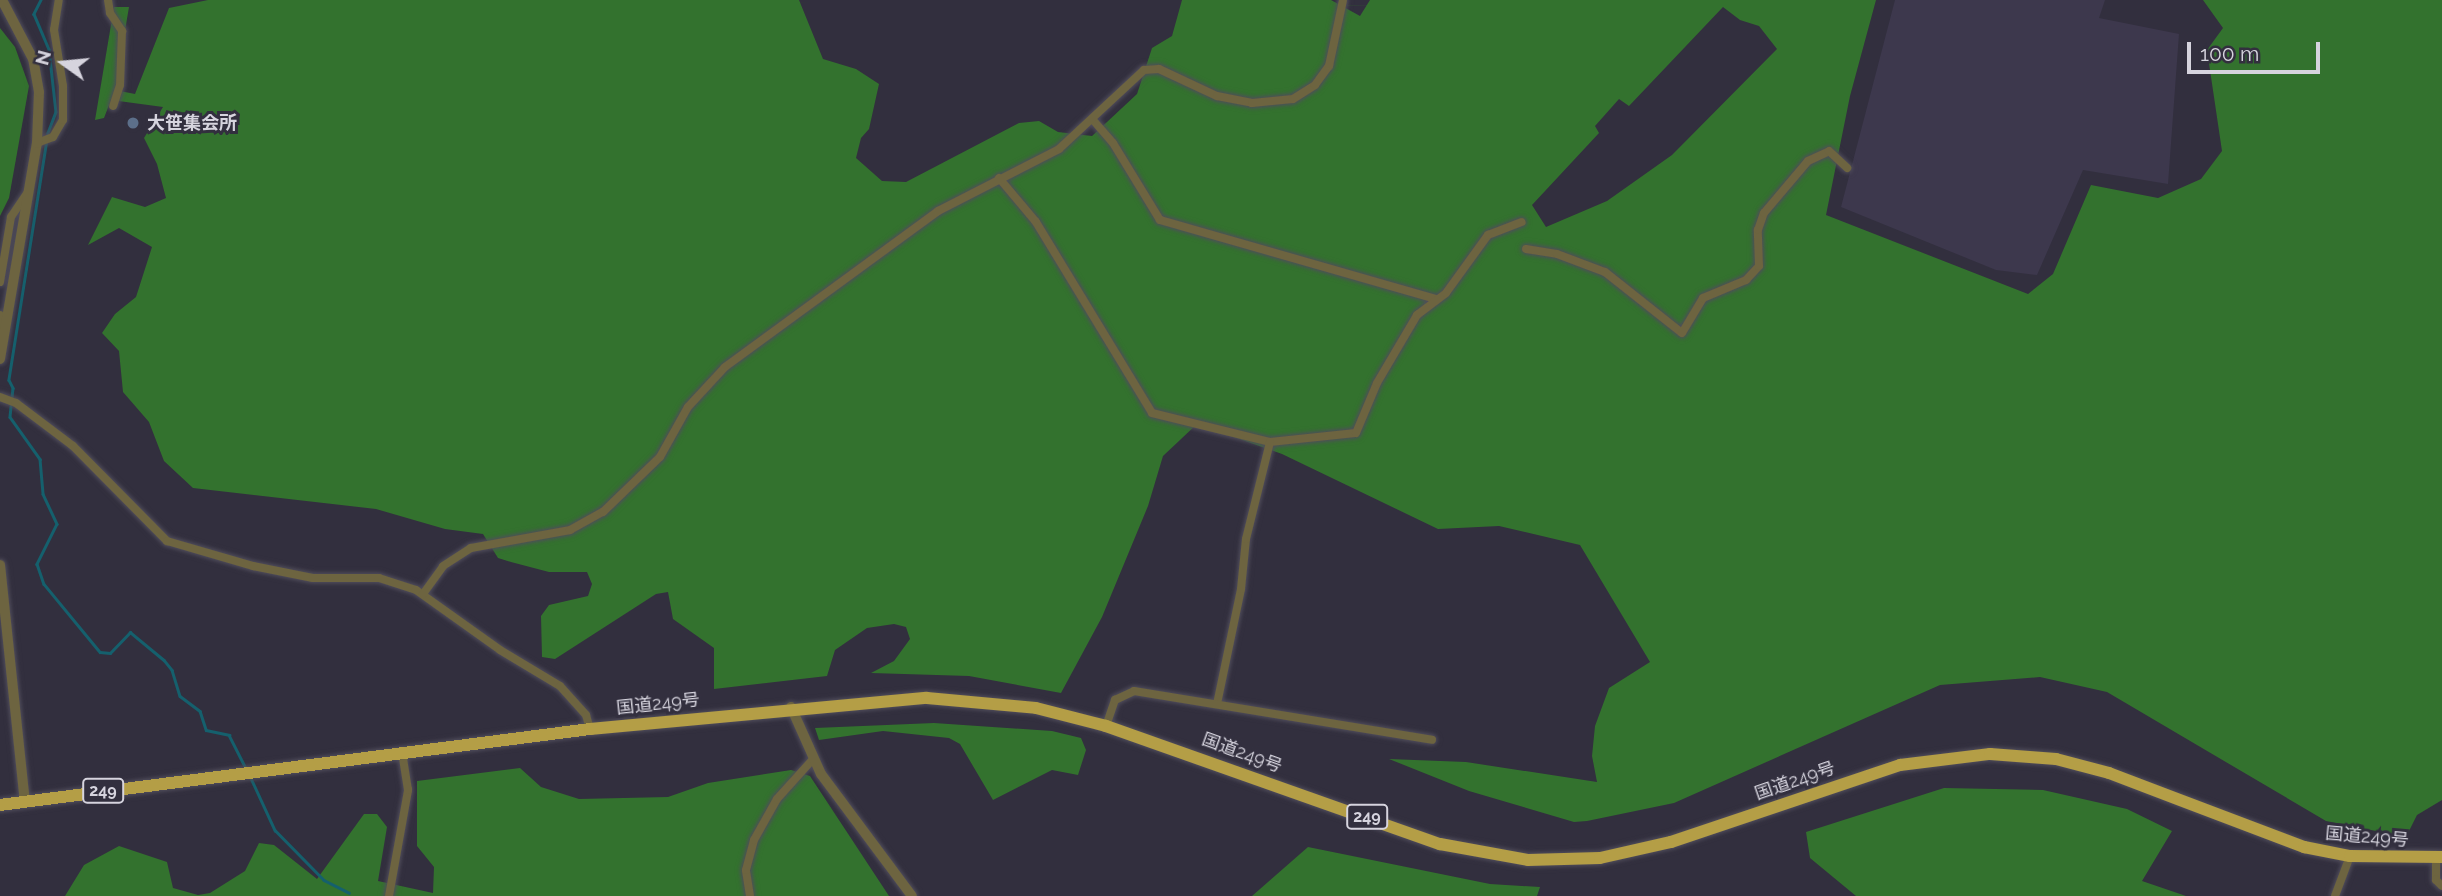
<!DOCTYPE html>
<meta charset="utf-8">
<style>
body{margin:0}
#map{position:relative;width:2442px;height:896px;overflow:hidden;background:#322f3e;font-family:Raleway,"Noto Sans JP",sans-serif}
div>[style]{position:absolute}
.built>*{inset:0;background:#3d384d}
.forest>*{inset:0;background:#33722e}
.stream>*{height:2.5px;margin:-1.25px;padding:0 1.25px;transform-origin:1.25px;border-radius:1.25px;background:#15606d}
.roads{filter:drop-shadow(0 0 2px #504d5b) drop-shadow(0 0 2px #504d5b)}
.minor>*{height:8px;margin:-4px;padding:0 4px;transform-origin:4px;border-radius:4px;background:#6d6440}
.tertiary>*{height:10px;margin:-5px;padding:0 5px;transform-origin:5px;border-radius:5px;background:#6d6440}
.trunk>*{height:12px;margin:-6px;padding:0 6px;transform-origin:6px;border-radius:6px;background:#b49e46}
.dots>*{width:19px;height:19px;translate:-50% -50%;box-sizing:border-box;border:4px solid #322f3e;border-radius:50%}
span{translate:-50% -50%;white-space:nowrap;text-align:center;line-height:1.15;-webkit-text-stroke:6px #322f3e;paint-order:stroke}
.shield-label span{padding:2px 5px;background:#322f3e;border:2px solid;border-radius:5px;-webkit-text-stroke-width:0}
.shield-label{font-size:16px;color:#d6d4de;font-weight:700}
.poi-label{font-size:18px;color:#d6d4de;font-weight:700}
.left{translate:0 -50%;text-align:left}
.street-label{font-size:18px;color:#d6d4de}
.north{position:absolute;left:28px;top:28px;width:70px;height:70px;-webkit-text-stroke:5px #322f3e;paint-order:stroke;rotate:285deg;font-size:19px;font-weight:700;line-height:28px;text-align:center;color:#d6d4de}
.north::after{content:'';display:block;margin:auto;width:24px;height:32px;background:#d6d4de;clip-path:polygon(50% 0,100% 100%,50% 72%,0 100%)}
.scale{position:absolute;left:2187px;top:42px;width:133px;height:32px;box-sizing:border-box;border:4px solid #d6d4de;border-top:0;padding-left:9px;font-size:21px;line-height:24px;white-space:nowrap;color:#d6d4de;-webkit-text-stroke:5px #322f3e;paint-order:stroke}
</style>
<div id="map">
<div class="built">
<i style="clip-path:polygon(1895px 0,2105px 0,2099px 18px,2179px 34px,2168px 184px,2083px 170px,2037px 275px,1996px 270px,1841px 207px)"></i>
</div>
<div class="forest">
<i style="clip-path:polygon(evenodd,208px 0,799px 0,823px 59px,856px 69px,879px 84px,869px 129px,861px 138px,856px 158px,882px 181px,906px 182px,1019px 123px,1039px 121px,1058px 132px,1092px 136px,1137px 94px,1152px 48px,1172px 36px,1182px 0,1331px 0,1360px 16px,1370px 0,1876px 0,1850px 96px,1826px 215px,2028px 294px,2053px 274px,2091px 185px,2158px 198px,2201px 179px,2222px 151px,2207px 50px,2223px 28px,2203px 0,2442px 0,2442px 800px,2417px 815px,2406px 837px,2326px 821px,2107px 692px,2040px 677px,1940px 685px,1674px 803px,1587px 821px,1574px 822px,1469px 791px,1389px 759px,1466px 762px,1597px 782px,1592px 756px,1595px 726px,1609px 688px,1650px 662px,1580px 545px,1499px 526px,1438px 529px,1282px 454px,1197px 424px,1163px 456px,1148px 506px,1102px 617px,1061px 693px,969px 676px,871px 673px,894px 661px,910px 639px,906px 627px,894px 624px,867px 628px,835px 650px,827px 676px,714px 689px,714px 648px,673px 619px,668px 592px,656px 594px,555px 659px,542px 657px,541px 616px,549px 605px,588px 596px,592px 584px,587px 572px,549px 572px,511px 562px,498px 558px,483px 534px,445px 529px,376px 509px,193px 488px,164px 461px,149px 422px,123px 392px,119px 351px,102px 333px,115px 314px,136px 297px,152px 247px,119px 228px,88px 245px,112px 197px,145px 207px,166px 198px,157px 164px,144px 138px,163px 107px,111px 100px,104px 118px,95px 120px,114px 7px,129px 7px,115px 90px,135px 94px,169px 8px,208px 0,1723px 7px,1740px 20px,1759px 26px,1777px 49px,1672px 155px,1607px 201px,1546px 227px,1532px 205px,1599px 133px,1595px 126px,1619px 99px,1629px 106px,1723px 7px)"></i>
<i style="clip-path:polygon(0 28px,15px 47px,29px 86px,9px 198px,0 216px)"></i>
<i style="clip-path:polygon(934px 723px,1052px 731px,1081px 738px,1086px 750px,1078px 775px,1052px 770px,993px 800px,960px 744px,949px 738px,883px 731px,819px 740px,815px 728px)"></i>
<i style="clip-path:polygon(520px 768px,541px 787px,579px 799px,668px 797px,708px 783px,791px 770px,810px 776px,889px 896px,65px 896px,84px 865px,119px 846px,167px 862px,173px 888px,198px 895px,210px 893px,245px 871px,259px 843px,274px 845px,317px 879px,364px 814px,377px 814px,387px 827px,378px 881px,433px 893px,434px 867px,417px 846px,417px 781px)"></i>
<i style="clip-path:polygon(1944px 788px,2043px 790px,2127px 809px,2172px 831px,2142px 881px,2186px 896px,1856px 896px,1810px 858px,1806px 832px)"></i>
<i style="clip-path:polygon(1308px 847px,1490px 884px,1540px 887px,1537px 896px,1252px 896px)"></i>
</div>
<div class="stream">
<i style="left:41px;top:0;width:16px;rotate:117deg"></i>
<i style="left:34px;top:14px;width:38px;rotate:67deg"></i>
<i style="left:49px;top:49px;width:63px;rotate:83.7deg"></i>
<i style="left:56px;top:112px;width:22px;rotate:111deg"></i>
<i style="left:48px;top:133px;width:250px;rotate:99deg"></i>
<i style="left:9px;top:380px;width:9px;rotate:63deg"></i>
<i style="left:13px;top:388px;width:29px;rotate:96deg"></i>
<i style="left:10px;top:417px;width:52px;rotate:54.5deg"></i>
<i style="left:40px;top:459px;width:35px;rotate:85deg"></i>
<i style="left:43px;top:494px;width:33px;rotate:65deg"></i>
<i style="left:57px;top:524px;width:45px;rotate:116.6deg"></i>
<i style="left:37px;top:564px;width:21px;rotate:71deg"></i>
<i style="left:44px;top:584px;width:88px;rotate:50.5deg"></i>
<i style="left:100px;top:652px;width:10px;rotate:6deg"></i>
<i style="left:110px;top:653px;width:29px;rotate:-46deg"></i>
<i style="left:130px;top:632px;width:44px;rotate:39.5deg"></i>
<i style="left:164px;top:660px;width:13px;rotate:51deg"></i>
<i style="left:172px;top:670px;width:27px;rotate:73deg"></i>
<i style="left:180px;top:696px;width:25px;rotate:37deg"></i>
<i style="left:200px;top:711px;width:20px;rotate:72deg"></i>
<i style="left:206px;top:730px;width:24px;rotate:12deg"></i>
<i style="left:229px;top:735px;width:39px;rotate:63deg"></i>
<i style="left:250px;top:776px;width:60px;rotate:65.2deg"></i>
<i style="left:275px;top:830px;width:70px;rotate:45.6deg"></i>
<i style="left:324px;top:880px;width:28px;rotate:27deg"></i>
</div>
<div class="roads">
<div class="minor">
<i style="left:108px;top:0;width:13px;rotate:81deg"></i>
<i style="left:110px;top:13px;width:22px;rotate:56deg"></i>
<i style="left:122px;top:31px;width:54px;rotate:92.1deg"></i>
<i style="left:120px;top:85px;width:22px;rotate:108deg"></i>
<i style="left:1093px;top:120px;width:30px;rotate:49deg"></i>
<i style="left:1113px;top:143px;width:90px;rotate:58.6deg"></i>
<i style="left:1160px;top:220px;width:287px;rotate:16deg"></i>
<i style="left:37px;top:143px;width:17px;rotate:-21deg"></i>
<i style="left:53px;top:137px;width:20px;rotate:-60deg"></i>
<i style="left:63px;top:120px;width:34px;rotate:-90deg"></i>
<i style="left:63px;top:86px;width:57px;rotate:-99.1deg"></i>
<i style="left:54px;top:30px;width:30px;rotate:-81deg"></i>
<i style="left:999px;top:178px;width:57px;rotate:49.9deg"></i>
<i style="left:1036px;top:222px;width:223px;rotate:58.7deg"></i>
<i style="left:1152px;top:413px;width:122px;rotate:13.8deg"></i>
<i style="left:1270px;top:442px;width:86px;rotate:-6deg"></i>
<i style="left:1356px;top:433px;width:54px;rotate:-67.2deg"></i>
<i style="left:1377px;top:383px;width:79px;rotate:-59.5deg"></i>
<i style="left:1417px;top:315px;width:36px;rotate:-37deg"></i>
<i style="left:1446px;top:293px;width:72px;rotate:-54.1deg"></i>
<i style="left:1488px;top:235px;width:36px;rotate:-21deg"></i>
<i style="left:1526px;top:249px;width:31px;rotate:9deg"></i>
<i style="left:1557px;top:254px;width:51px;rotate:20.6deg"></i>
<i style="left:1605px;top:272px;width:98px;rotate:38.4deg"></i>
<i style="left:1682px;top:333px;width:41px;rotate:-59deg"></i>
<i style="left:1703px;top:298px;width:47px;rotate:-22.7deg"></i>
<i style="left:1746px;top:280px;width:19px;rotate:-47deg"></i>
<i style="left:1759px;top:266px;width:36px;rotate:-92deg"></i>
<i style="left:1758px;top:230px;width:18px;rotate:-71deg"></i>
<i style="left:1764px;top:213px;width:68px;rotate:-49.8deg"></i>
<i style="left:1808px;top:161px;width:23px;rotate:-25deg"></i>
<i style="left:1829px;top:151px;width:25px;rotate:43deg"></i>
<i style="left:0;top:282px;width:66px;rotate:-80.4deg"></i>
<i style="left:11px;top:217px;width:29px;rotate:-56deg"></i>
<i style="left:0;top:315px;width:15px;rotate:74deg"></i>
<i style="left:0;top:397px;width:17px;rotate:21deg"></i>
<i style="left:16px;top:403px;width:71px;rotate:37deg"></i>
<i style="left:73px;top:446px;width:134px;rotate:45.3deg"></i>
<i style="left:167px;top:541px;width:90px;rotate:16.2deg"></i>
<i style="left:253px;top:566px;width:61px;rotate:11.3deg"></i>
<i style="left:313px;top:578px;width:66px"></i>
<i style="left:379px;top:578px;width:39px;rotate:18deg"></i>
<i style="left:416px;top:590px;width:103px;rotate:35.5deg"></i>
<i style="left:500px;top:650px;width:70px;rotate:31deg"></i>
<i style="left:560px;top:686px;width:39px;rotate:48deg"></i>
<i style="left:586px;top:715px;width:15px;rotate:74deg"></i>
<i style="left:423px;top:594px;width:34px;rotate:-54deg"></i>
<i style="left:443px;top:566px;width:33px;rotate:-33deg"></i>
<i style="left:471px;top:548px;width:101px;rotate:-10.3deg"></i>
<i style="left:570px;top:530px;width:38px;rotate:-29deg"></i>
<i style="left:603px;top:512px;width:79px;rotate:-44deg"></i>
<i style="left:660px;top:457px;width:57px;rotate:-60.8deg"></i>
<i style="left:688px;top:407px;width:54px;rotate:-47.2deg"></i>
<i style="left:725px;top:367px;width:264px;rotate:-36.2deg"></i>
<i style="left:938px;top:211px;width:136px;rotate:-27.1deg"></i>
<i style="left:1059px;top:149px;width:116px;rotate:-42.9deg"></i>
<i style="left:1144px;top:70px;width:15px;rotate:-4deg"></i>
<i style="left:1159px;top:69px;width:64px;rotate:25deg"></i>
<i style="left:1217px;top:96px;width:36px;rotate:11deg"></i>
<i style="left:1252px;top:103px;width:41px;rotate:-5.6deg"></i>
<i style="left:1293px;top:99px;width:26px;rotate:-32deg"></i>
<i style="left:1315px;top:85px;width:24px;rotate:-54deg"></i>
<i style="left:1329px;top:66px;width:67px;rotate:-78deg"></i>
<i style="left:1217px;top:704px;width:117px;rotate:-78.2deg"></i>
<i style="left:1241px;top:589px;width:50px;rotate:-84.3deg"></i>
<i style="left:1246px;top:539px;width:100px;rotate:-76.1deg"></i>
<i style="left:1106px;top:726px;width:28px;rotate:-71deg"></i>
<i style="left:1115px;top:700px;width:21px;rotate:-25deg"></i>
<i style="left:1134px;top:691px;width:302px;rotate:9.3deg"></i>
<i style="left:2436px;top:857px;width:23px;rotate:90deg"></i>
<i style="left:2436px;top:880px;width:8px;rotate:45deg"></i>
<i style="left:389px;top:896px;width:108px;rotate:-79.8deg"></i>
<i style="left:408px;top:790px;width:39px;rotate:-99deg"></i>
<i style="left:750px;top:896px;width:26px;rotate:-99deg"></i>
<i style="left:746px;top:870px;width:31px;rotate:-75deg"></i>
<i style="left:754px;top:840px;width:47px;rotate:-60.7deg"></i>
<i style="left:777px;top:799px;width:55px;rotate:-47.9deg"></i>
<i style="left:2335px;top:896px;width:43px;rotate:-69.4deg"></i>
</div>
<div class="tertiary">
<i style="left:0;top:359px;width:219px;rotate:-80.3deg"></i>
<i style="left:37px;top:143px;width:51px;rotate:-87.8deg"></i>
<i style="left:39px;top:92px;width:34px;rotate:-100deg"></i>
<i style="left:33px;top:59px;width:67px;rotate:-117.7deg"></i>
<i style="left:0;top:565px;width:238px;rotate:84deg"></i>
<i style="left:791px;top:707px;width:73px;rotate:65.9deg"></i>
<i style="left:821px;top:774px;width:152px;rotate:53.3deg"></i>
</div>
<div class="trunk">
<i style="left:0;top:805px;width:595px;rotate:-7.34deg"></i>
<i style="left:590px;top:729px;width:338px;rotate:-5.3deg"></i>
<i style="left:927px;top:698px;width:109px;rotate:5.2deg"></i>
<i style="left:1036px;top:708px;width:72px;rotate:14.4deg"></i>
<i style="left:1106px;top:726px;width:354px;rotate:19.5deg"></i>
<i style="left:1440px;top:844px;width:89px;rotate:10.3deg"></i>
<i style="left:1528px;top:860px;width:72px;rotate:-1.6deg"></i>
<i style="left:1600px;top:858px;width:73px;rotate:-12.7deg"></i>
<i style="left:1671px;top:842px;width:242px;rotate:-18.6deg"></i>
<i style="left:1900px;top:765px;width:91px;rotate:-7deg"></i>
<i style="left:1990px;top:754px;width:66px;rotate:4.3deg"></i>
<i style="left:2056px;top:759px;width:55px;rotate:14.8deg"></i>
<i style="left:2109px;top:773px;width:209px;rotate:20.8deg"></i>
<i style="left:2304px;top:847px;width:47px;rotate:11.1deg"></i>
<i style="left:2350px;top:856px;width:92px;rotate:0.6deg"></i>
</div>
</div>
<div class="dots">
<i style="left:133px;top:123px;background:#5c6f8a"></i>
</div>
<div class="shield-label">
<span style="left:103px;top:791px">249</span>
<span style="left:1367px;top:817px">249</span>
</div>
<div class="poi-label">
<span class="left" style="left:147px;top:123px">大笹集会所</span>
</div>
<div class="street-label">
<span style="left:658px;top:704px;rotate:-6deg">国道249号</span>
<span style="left:1242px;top:753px;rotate:20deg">国道249号</span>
<span style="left:1795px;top:781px;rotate:-19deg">国道249号</span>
<span style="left:2367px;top:837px;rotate:5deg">国道249号</span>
</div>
<div class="north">N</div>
<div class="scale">100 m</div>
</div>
